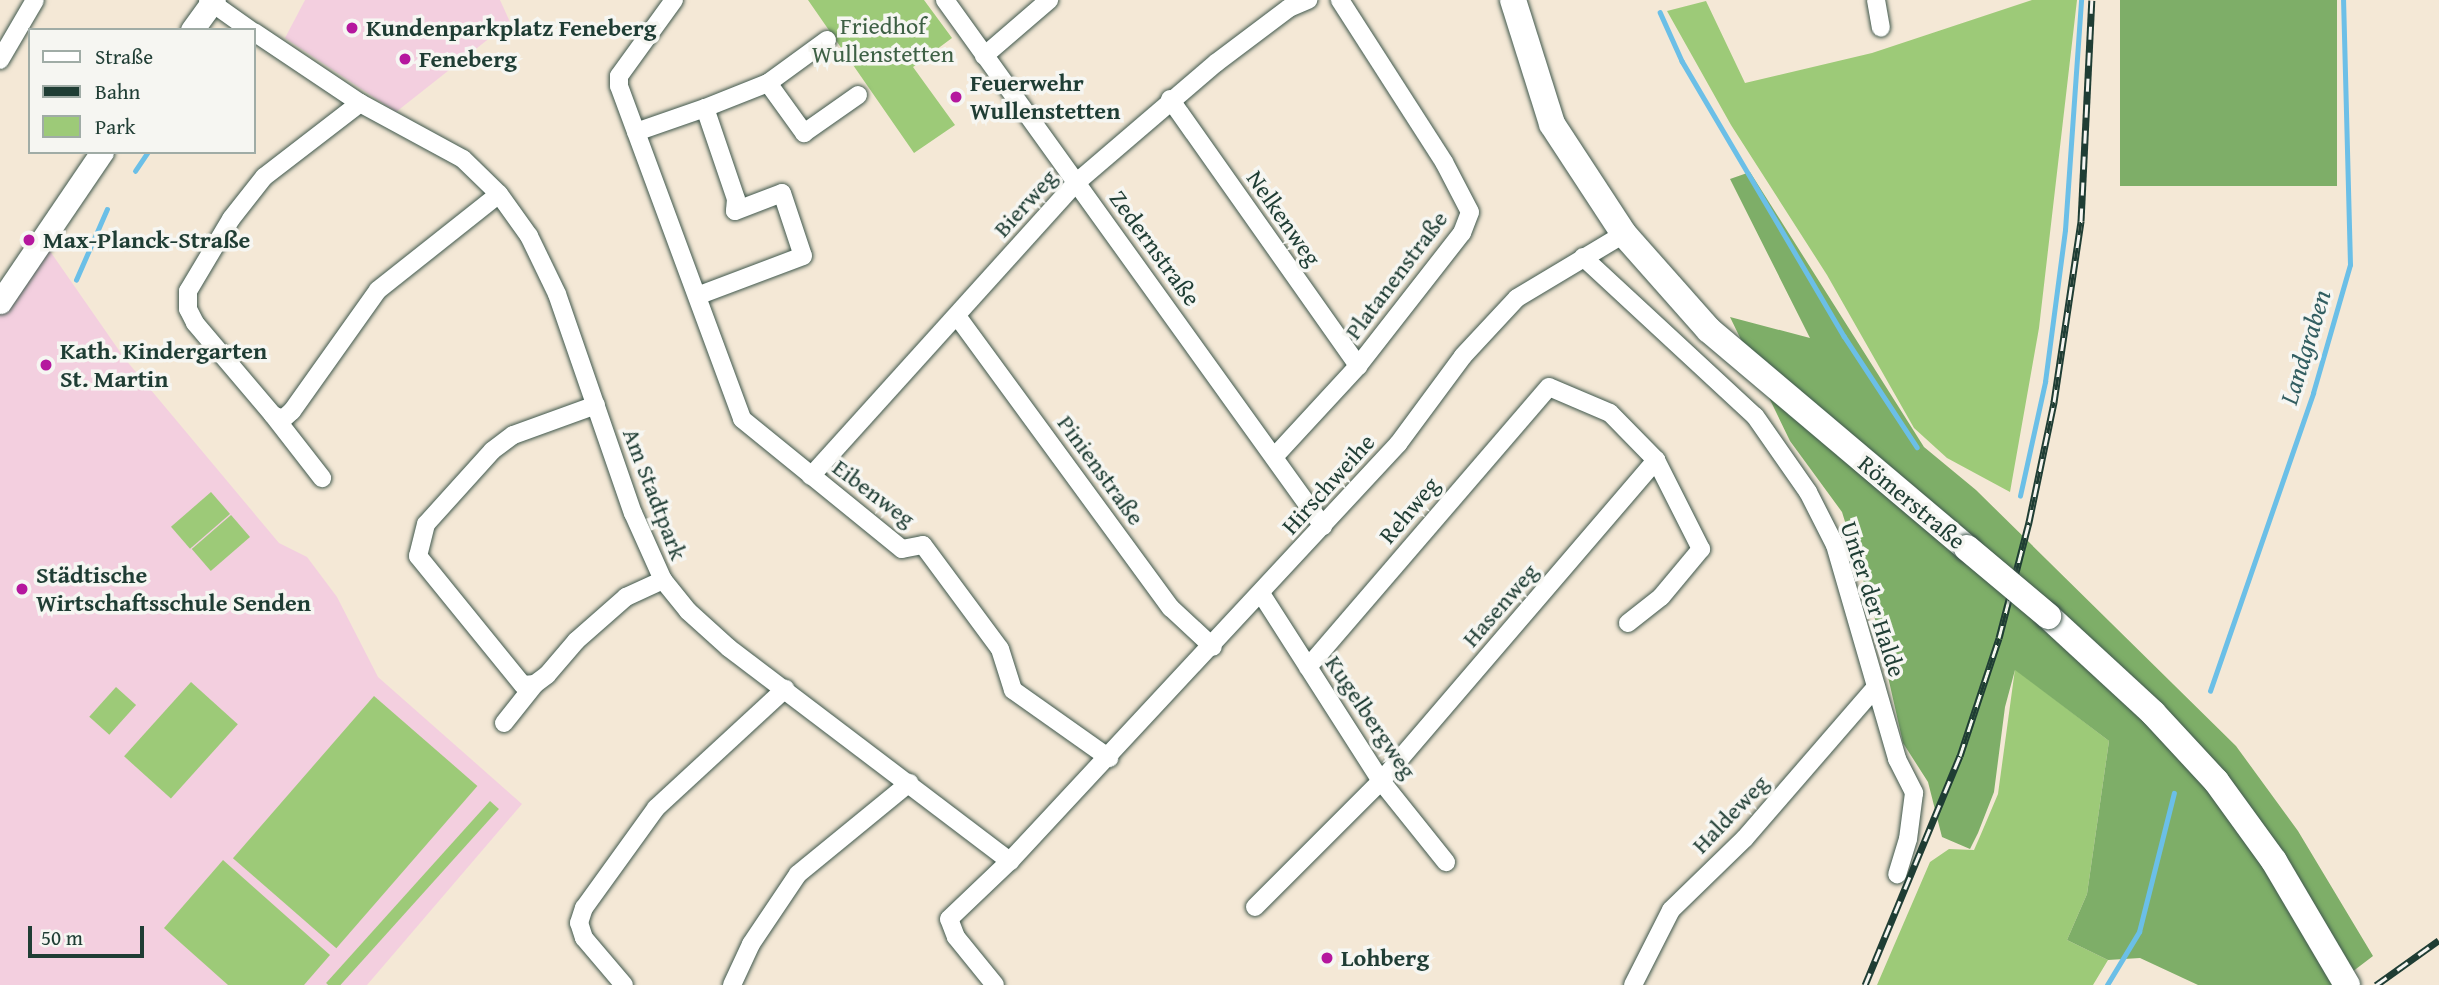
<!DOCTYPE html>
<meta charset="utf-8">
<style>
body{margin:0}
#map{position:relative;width:2439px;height:985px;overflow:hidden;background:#f4e8d6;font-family:"Gentium Book Plus",serif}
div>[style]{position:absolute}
.built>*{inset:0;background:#f3cfdf}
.green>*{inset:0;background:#9dca78;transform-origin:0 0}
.forest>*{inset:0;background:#7eae68;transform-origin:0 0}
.stream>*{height:4.5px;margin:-2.25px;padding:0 2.25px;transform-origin:2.25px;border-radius:2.25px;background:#6bbfe7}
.roads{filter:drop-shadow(0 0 2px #3f574c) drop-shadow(0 0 2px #3f574c)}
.minor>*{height:18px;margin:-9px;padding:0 9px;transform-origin:9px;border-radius:9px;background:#fff}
.tertiary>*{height:23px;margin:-11.5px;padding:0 11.5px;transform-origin:11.5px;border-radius:11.5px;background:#fff}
.secondary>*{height:26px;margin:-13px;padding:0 13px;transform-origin:13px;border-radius:13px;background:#fff}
.rail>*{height:7px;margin-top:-3.5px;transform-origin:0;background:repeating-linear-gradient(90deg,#f6f6f2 0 13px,#1f3d34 0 26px);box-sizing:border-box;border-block:2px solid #1f3d34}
.bridges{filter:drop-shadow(0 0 2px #3f574c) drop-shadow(0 0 2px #3f574c)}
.secondary-bridge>*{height:26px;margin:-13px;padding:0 13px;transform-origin:13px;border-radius:13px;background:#fff}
.dots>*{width:19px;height:19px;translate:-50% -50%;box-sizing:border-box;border:4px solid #f6f6f2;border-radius:50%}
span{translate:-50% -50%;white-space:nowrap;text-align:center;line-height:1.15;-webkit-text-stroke:7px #f6f6f2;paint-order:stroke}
.park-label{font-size:24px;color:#3e6045}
.poi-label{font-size:24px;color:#1f3d34;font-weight:700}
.left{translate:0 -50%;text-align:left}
.street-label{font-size:24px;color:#1f3d34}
.water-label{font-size:26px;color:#325e61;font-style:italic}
.legend{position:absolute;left:28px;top:28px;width:228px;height:126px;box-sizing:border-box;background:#f6f6f2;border:2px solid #a0aca6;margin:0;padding:9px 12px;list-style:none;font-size:21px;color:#1f3d34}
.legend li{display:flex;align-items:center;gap:14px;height:35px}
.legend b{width:35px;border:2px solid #a0aca6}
.scale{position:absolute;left:28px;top:926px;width:116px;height:32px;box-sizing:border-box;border:4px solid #1f3d34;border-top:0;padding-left:9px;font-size:21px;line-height:24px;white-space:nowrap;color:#1f3d34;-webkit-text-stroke:5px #f6f6f2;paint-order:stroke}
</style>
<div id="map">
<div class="built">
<i style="clip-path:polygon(305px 0,500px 0,510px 22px,396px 112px,285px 38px)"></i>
<i style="clip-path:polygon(43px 241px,125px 359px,279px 543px,307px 557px,337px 597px,378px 677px,522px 804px,367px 985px,0 985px,0 305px)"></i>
</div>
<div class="green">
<i style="clip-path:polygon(808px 0,924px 0,952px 38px,913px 67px,955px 125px,914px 153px)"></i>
<i style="clip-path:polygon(2032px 0,2077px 0,2039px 328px,2010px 492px,1947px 458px,1914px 428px,1827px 275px,1731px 125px,1667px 11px,1706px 1px,1745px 83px,1872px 53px)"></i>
<i style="left:211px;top:492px;width:29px;height:53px;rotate:49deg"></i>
<i style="left:231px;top:515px;width:29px;height:52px;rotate:49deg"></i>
<i style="clip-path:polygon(2015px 669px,2109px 741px,2087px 894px,2067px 940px,2108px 960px,2093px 985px,1877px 985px,1930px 862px,1949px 849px,1974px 850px,1981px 834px,1998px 794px)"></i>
<i style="left:191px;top:682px;width:63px;height:100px;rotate:42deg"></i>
<i style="left:116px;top:687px;width:27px;height:40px;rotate:42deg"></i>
<i style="left:374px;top:696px;width:137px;height:215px;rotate:41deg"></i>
<i style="left:490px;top:801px;width:12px;height:245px;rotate:42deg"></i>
<i style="clip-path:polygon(223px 860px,330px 955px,304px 985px,228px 985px,164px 928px)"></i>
</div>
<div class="forest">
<i style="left:2120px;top:0;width:217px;height:186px"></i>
<i style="clip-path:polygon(1750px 172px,1924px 447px,1976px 490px,2236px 746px,2298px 831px,2373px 956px,2335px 985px,2198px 985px,2140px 958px,2108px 960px,2067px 940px,2087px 894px,2109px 741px,2015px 670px,2005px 707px,1994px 792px,1978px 833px,1970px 849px,1942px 837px,1928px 782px,1903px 743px,1874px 615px,1842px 512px,1790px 441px,1730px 317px,1810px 338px,1730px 179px)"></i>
</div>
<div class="stream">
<i style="left:1660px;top:12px;width:54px;rotate:65.8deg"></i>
<i style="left:1682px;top:61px;width:319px;rotate:59.5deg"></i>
<i style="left:1844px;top:336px;width:133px;rotate:56.7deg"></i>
<i style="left:135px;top:171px;width:23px;rotate:-56deg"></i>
<i style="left:76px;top:280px;width:77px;rotate:-66.4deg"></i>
<i style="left:2020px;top:496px;width:117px;rotate:-77.6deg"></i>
<i style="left:2045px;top:382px;width:153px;rotate:-82.5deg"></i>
<i style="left:2065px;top:230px;width:231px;rotate:-86deg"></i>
<i style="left:2210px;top:691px;width:315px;rotate:-70.9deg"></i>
<i style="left:2313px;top:393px;width:133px;rotate:-73.9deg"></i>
<i style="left:2350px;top:265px;width:265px;rotate:-91.5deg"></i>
<i style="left:2107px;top:985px;width:62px;rotate:-58.9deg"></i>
<i style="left:2139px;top:932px;width:143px;rotate:-75.9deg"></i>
</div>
<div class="roads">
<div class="minor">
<i style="left:208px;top:0;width:52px;rotate:35.5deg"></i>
<i style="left:674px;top:0;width:94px;rotate:125.9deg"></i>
<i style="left:619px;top:76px;width:10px;rotate:90deg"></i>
<i style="left:619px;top:86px;width:355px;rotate:69.7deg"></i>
<i style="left:742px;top:419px;width:206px;rotate:39.1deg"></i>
<i style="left:902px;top:549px;width:21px;rotate:-11deg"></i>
<i style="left:923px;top:545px;width:129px;rotate:53.5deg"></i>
<i style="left:1000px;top:649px;width:43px;rotate:72.4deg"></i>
<i style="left:1013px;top:690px;width:118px;rotate:35.3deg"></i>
<i style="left:945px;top:0;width:648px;rotate:54.3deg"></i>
<i style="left:1876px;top:0;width:28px;rotate:80deg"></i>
<i style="left:254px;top:32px;width:128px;rotate:33.8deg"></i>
<i style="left:360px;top:103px;width:117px;rotate:28.5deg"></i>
<i style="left:463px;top:159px;width:50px;rotate:44.2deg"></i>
<i style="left:499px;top:194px;width:52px;rotate:54.5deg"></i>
<i style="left:529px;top:236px;width:64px;rotate:64.2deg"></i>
<i style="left:557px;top:294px;width:232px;rotate:70.9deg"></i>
<i style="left:633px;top:513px;width:73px;rotate:65.9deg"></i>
<i style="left:663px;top:580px;width:40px;rotate:51deg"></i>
<i style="left:688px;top:611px;width:55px;rotate:42.1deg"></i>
<i style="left:729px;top:648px;width:353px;rotate:37.2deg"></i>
<i style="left:1010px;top:861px;width:570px;rotate:-47.06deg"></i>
<i style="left:1398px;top:444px;width:109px;rotate:-53.5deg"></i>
<i style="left:1463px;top:356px;width:79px;rotate:-47deg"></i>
<i style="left:1517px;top:298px;width:125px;rotate:-30.9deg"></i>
<i style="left:984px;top:56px;width:86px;rotate:-40.7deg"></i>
<i style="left:0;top:60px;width:69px;rotate:-59.7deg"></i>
<i style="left:768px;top:83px;width:62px;rotate:54.2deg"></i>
<i style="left:804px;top:133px;width:66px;rotate:-35.1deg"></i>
<i style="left:1170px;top:99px;width:327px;rotate:54.8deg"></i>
<i style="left:360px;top:103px;width:121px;rotate:142.4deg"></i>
<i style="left:264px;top:177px;width:53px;rotate:128.2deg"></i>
<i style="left:231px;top:219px;width:84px;rotate:120.8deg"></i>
<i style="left:188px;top:291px;width:18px;rotate:90deg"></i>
<i style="left:188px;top:309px;width:16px;rotate:63deg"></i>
<i style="left:195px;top:323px;width:121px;rotate:49.7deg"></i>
<i style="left:273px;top:415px;width:11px;rotate:22deg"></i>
<i style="left:283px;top:419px;width:12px;rotate:-42deg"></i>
<i style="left:292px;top:411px;width:148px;rotate:-54.6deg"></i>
<i style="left:378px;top:290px;width:154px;rotate:-38.4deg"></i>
<i style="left:705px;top:108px;width:68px;rotate:-21.6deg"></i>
<i style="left:768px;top:83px;width:73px;rotate:-36.1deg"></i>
<i style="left:636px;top:132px;width:73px;rotate:-19.2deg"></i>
<i style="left:705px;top:108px;width:96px;rotate:71.2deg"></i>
<i style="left:736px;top:199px;width:12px;rotate:95deg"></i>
<i style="left:735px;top:211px;width:50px;rotate:-21deg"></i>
<i style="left:782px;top:193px;width:66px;rotate:71.6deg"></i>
<i style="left:803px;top:256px;width:113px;rotate:159.3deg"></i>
<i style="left:1583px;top:257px;width:234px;rotate:42.8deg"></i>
<i style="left:1755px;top:416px;width:93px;rotate:55.1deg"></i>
<i style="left:1808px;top:492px;width:59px;rotate:63deg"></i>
<i style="left:1835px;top:545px;width:223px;rotate:73.8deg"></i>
<i style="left:1897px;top:759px;width:38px;rotate:63deg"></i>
<i style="left:1914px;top:793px;width:46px;rotate:97.4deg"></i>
<i style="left:1908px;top:839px;width:37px;rotate:107deg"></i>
<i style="left:957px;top:316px;width:362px;rotate:53.8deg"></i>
<i style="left:1171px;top:608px;width:57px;rotate:42.9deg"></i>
<i style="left:596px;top:405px;width:88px;rotate:160.1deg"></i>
<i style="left:513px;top:435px;width:26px;rotate:143deg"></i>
<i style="left:492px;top:451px;width:98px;rotate:132.1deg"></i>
<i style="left:426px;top:524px;width:33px;rotate:104deg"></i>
<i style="left:418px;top:556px;width:166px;rotate:50.9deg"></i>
<i style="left:523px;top:685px;width:12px;rotate:-5deg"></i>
<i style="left:535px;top:684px;width:15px;rotate:-37deg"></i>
<i style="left:547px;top:675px;width:45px;rotate:-49.5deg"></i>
<i style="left:576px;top:641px;width:67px;rotate:-41.3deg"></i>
<i style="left:626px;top:597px;width:41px;rotate:-24.7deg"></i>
<i style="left:273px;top:415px;width:80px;rotate:52.1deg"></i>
<i style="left:1275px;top:456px;width:122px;rotate:-47.3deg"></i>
<i style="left:1358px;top:366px;width:169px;rotate:-52deg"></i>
<i style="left:1462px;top:233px;width:22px;rotate:-69deg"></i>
<i style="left:1470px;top:212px;width:56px;rotate:-117.5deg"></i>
<i style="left:1444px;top:162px;width:193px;rotate:-122.7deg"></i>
<i style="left:811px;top:476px;width:396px;rotate:-47.9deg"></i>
<i style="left:1077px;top:182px;width:183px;rotate:-40.6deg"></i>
<i style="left:1216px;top:63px;width:91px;rotate:-37deg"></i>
<i style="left:1289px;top:8px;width:21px;rotate:-23deg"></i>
<i style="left:1262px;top:595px;width:221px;rotate:57.4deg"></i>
<i style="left:1381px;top:781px;width:104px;rotate:51.3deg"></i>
<i style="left:1308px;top:667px;width:369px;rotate:-49.3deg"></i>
<i style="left:1549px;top:387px;width:66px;rotate:23.1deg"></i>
<i style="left:1610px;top:413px;width:66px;rotate:45.6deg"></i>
<i style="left:1656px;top:460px;width:100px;rotate:63.2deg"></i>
<i style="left:1701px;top:549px;width:62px;rotate:129.8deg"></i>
<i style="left:1661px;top:597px;width:42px;rotate:141.8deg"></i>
<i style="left:504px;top:723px;width:50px;rotate:-51.5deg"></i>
<i style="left:1255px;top:907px;width:178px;rotate:-45deg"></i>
<i style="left:1381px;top:781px;width:423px;rotate:-49.4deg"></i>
<i style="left:624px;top:985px;width:62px;rotate:-130.4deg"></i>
<i style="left:584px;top:938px;width:16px;rotate:-108deg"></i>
<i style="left:579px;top:923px;width:16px;rotate:-72deg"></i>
<i style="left:584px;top:908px;width:123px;rotate:-54.2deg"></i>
<i style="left:656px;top:808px;width:176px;rotate:-42.7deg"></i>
<i style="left:732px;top:985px;width:45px;rotate:-65.1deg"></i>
<i style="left:751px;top:944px;width:84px;rotate:-56.1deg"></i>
<i style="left:798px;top:874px;width:144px;rotate:-39.3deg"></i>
<i style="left:995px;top:985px;width:62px;rotate:-129.1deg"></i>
<i style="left:956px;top:937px;width:19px;rotate:-111deg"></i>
<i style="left:949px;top:919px;width:84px;rotate:-43.6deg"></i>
<i style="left:1633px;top:985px;width:84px;rotate:-63.1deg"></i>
<i style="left:1671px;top:910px;width:103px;rotate:-44.2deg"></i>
<i style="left:1745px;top:838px;width:200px;rotate:-49.1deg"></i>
</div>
<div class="tertiary">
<i style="left:192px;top:30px;width:37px;rotate:-54deg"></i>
<i style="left:0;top:302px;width:181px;rotate:-55.8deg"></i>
</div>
<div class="secondary">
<i style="left:1513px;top:0;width:130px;rotate:72.5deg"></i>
<i style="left:1552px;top:124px;width:131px;rotate:56.8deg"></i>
<i style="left:1624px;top:234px;width:128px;rotate:48.5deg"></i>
<i style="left:1709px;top:330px;width:338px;rotate:40.2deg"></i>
<i style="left:2048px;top:616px;width:143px;rotate:42.7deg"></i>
<i style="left:2153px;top:713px;width:93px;rotate:47.2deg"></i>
<i style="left:2216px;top:781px;width:99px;rotate:54.1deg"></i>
<i style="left:2274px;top:861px;width:144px;rotate:59.5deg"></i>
</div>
</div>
<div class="rail">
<i style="left:1865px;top:985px;width:248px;rotate:-67.5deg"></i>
<i style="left:1960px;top:756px;width:124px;rotate:-71.7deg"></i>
<i style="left:1999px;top:638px;width:120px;rotate:-75.5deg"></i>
<i style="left:2029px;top:522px;width:123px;rotate:-78.2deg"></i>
<i style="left:2054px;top:402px;width:183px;rotate:-81.5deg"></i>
<i style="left:2081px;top:221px;width:221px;rotate:-87.2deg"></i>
<i style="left:2376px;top:985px;width:77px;rotate:-35.5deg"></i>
</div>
<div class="bridges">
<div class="secondary-bridge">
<i style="left:1967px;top:548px;width:106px;rotate:40deg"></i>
</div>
</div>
<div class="dots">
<i style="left:352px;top:28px;background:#b5179e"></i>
<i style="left:405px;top:59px;background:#b5179e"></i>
<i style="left:956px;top:97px;background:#b5179e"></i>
<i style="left:29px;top:240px;background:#b5179e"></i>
<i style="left:46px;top:365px;background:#b5179e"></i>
<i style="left:22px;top:589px;background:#b5179e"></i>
<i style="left:1327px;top:958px;background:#b5179e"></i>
</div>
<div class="park-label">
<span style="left:883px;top:40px">Friedhof<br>Wullenstetten</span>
</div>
<div class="poi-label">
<span class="left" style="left:366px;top:28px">Kundenparkplatz Feneberg</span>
<span class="left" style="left:419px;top:59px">Feneberg</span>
<span class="left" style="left:970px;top:97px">Feuerwehr<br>Wullenstetten</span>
<span class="left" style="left:43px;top:240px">Max-Planck-Straße</span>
<span class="left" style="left:60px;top:365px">Kath. Kindergarten<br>St. Martin</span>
<span class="left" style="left:36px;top:589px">Städtische<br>Wirtschaftsschule Senden</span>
<span class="left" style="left:1341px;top:958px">Lohberg</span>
</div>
<div class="street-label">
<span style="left:1025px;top:203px;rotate:-48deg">Bierweg</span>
<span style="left:1284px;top:218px;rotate:55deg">Nelkenweg</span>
<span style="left:1155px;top:248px;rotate:54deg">Zedernstraße</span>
<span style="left:1396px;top:275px;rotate:-53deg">Platanenstraße</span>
<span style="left:1101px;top:470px;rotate:54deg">Pinienstraße</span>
<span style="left:1328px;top:484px;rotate:-48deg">Hirschweihe</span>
<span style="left:874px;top:493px;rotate:37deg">Eibenweg</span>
<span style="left:655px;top:494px;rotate:69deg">Am Stadtpark</span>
<span style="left:1912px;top:502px;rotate:40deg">Römerstraße</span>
<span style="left:1409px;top:510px;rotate:-50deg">Rehweg</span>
<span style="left:1873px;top:599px;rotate:72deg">Unter der Halde</span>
<span style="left:1500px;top:605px;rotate:-49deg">Hasenweg</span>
<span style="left:1371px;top:717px;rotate:56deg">Kugelbergweg</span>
<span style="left:1730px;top:814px;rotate:-46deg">Haldeweg</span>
</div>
<div class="water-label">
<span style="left:2305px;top:347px;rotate:-73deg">Landgraben</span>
</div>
<ul class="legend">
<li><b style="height:9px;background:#fff"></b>Straße</li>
<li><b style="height:9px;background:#1f3d34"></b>Bahn</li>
<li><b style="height:19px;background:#9dca78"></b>Park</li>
</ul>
<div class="scale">50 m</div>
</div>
